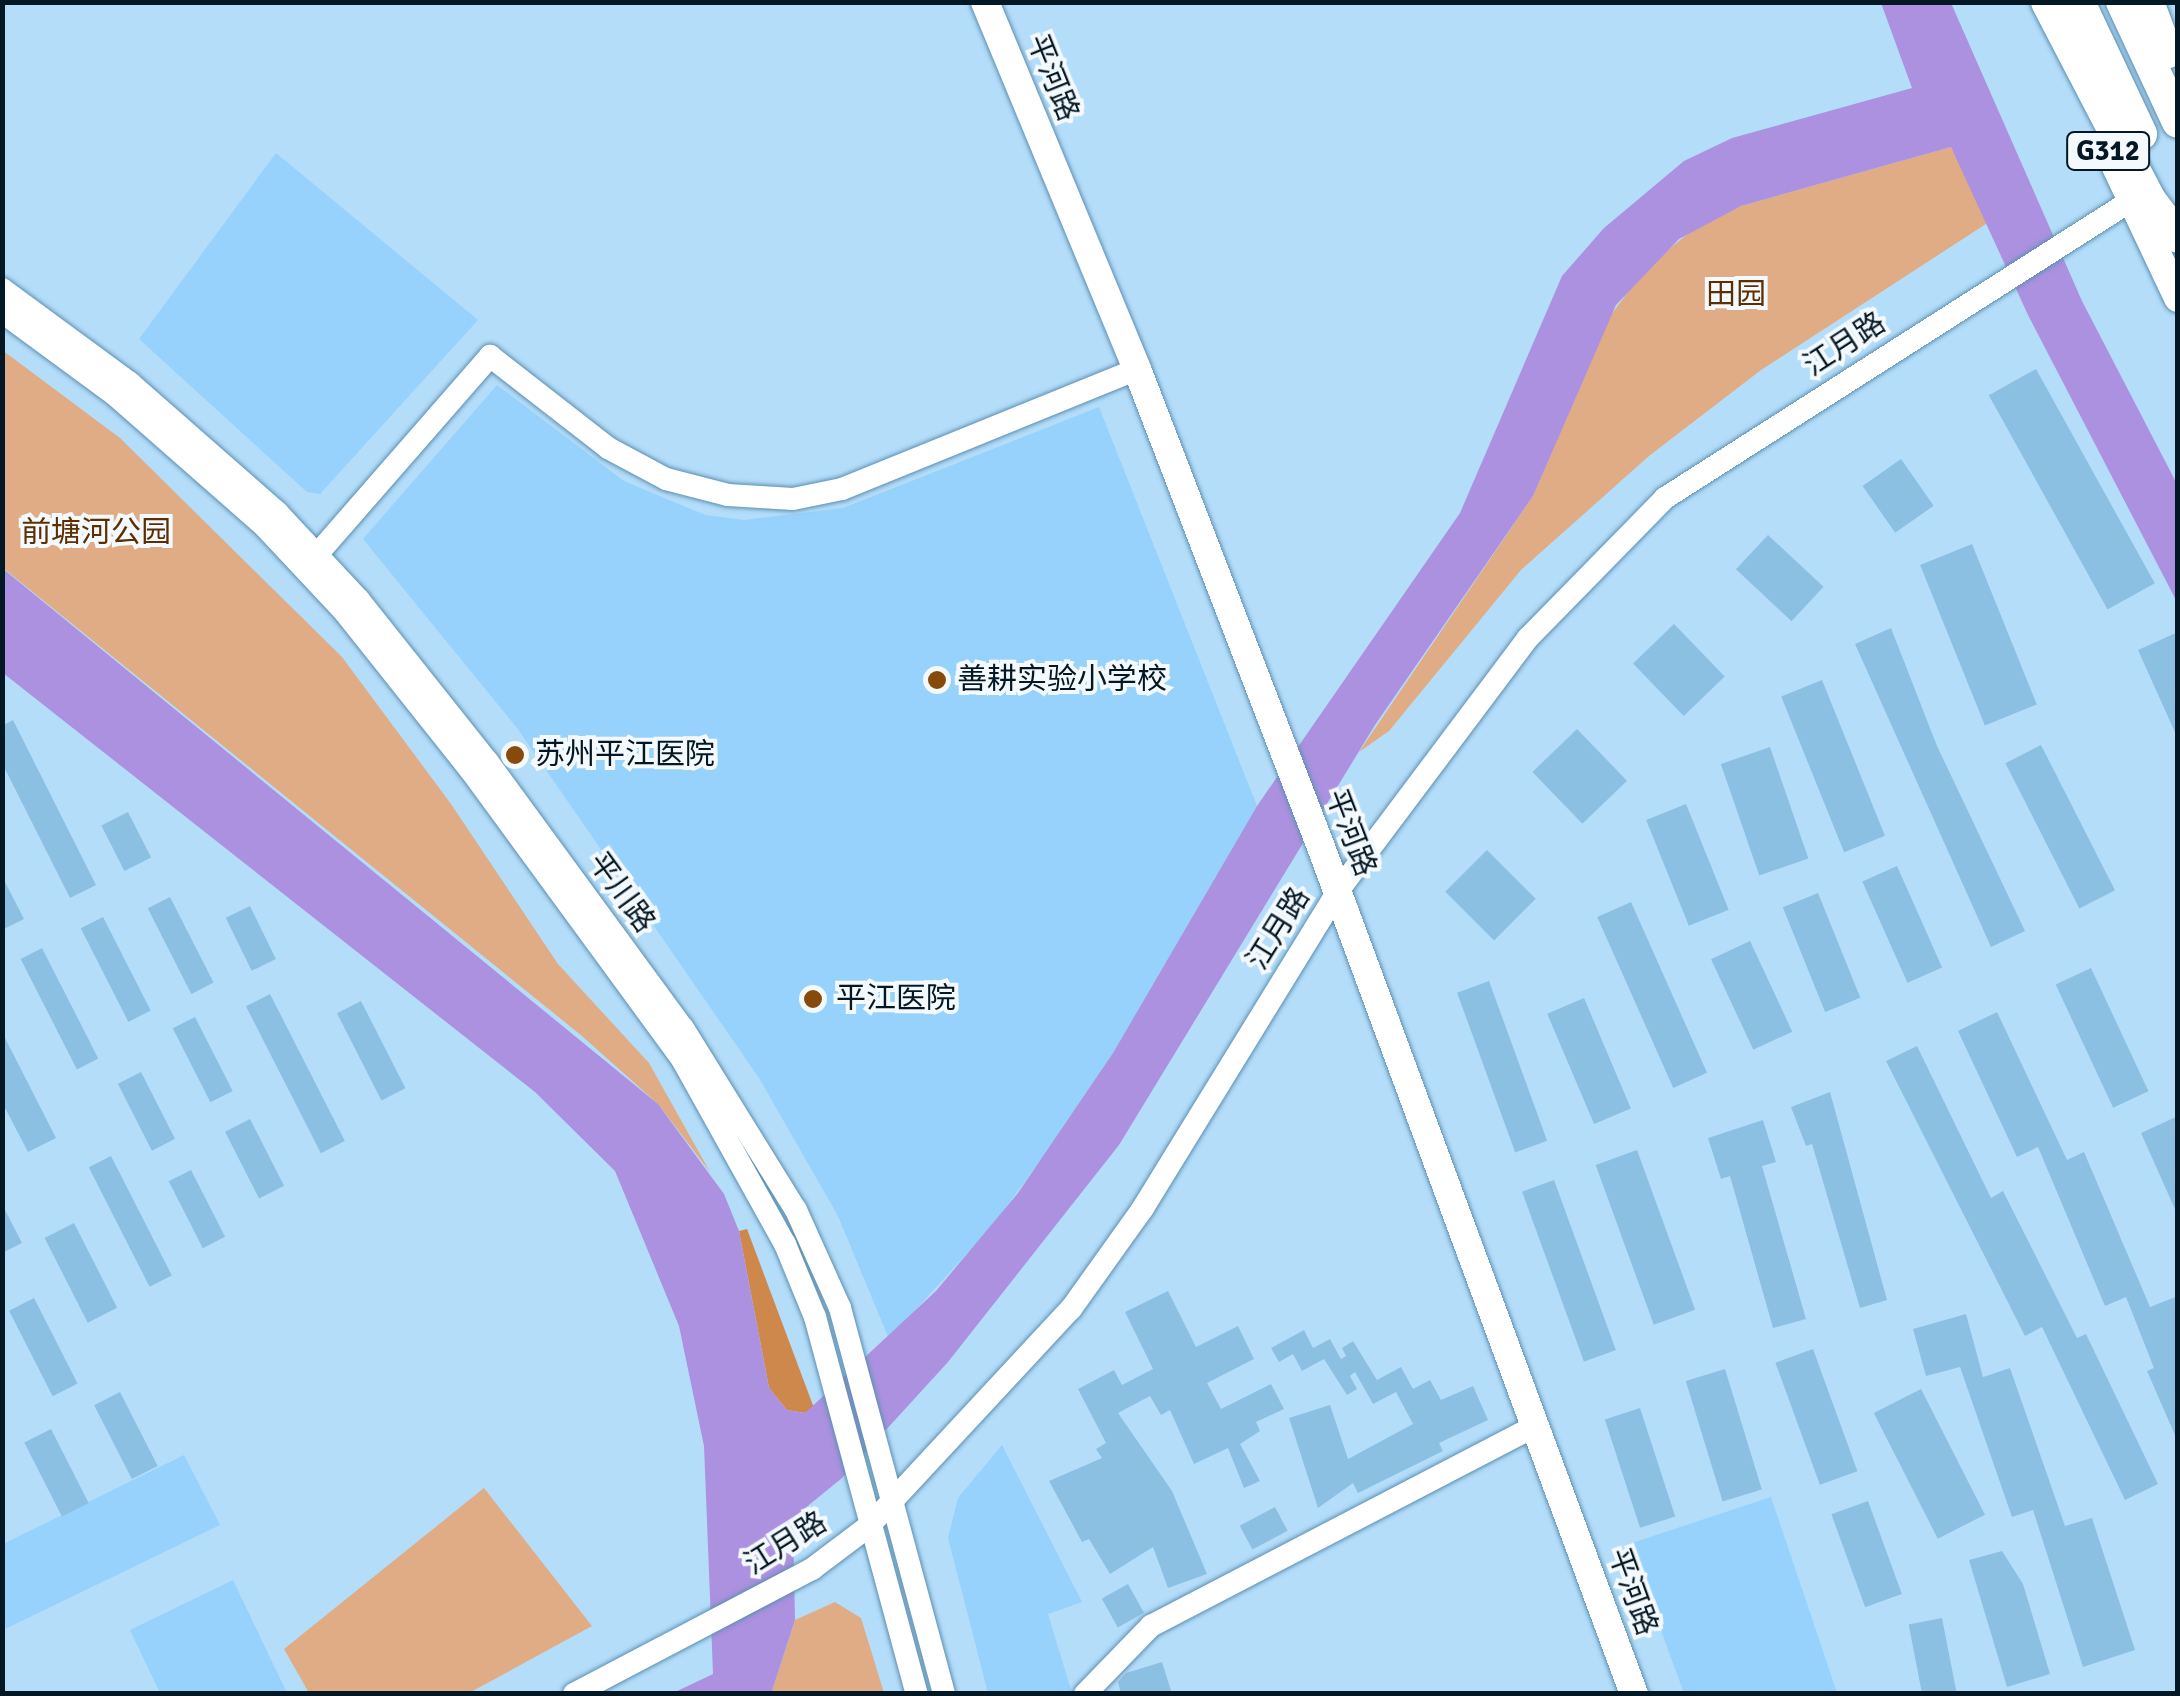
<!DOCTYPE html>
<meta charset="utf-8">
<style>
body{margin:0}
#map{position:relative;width:2180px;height:1696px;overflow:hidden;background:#b4ddfa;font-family:Signika,"Noto Sans SC",sans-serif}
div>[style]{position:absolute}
.built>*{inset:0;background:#96d2fb}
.green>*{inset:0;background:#e0ac85}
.forest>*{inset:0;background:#cf884c}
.water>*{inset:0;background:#ab91e0}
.building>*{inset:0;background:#8cc0e3;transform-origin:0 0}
.roads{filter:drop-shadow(0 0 2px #5c8fb0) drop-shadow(0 0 2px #5c8fb0)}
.minor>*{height:22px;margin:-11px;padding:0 11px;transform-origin:11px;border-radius:11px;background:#fff}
.major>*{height:28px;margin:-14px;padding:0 14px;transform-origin:14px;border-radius:14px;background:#fff}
.highway>*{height:32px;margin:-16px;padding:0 16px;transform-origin:16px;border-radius:16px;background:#fff}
.dots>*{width:28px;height:28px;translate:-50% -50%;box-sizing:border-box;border:5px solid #f3f9fc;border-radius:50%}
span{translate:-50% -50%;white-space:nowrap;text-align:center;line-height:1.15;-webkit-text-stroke:8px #f3f9fc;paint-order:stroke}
.shield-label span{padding:2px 8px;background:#f3f9fc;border:2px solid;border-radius:8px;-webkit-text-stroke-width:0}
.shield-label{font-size:28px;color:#041724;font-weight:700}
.street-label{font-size:30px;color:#041724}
.park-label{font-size:30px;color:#5d2f00}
.poi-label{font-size:30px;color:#041724}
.left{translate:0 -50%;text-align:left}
.frame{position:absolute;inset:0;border:5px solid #041724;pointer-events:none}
</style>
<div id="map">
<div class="built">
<i style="clip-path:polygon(276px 153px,478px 320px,320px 494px,307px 492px,139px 339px)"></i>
<i style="clip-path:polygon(497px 385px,624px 481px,705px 515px,744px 520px,843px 508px,1099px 407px,1257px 806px,1113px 1053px,1046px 1153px,992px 1226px,889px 1339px,838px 1216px,759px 1078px,517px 728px,363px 539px)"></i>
<i style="clip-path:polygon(1002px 1445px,1082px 1602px,1048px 1614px,1072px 1693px,988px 1693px,948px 1538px,958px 1498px)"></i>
<i style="clip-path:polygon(184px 1455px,220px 1525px,3px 1630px,3px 1544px)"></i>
<i style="clip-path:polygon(1771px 1497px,1837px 1693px,1684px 1693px,1629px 1544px)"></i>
<i style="clip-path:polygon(233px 1580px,287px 1693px,160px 1693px,130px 1630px)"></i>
</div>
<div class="green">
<i style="clip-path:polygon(1951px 147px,1989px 222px,1761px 370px,1649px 456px,1521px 570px,1389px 731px,1359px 752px,1533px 496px,1608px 319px,1645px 269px,1696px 227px,1741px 206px)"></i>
<i style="clip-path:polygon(2px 350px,120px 438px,342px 657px,451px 804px,558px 964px,649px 1063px,710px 1172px,658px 1104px,582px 1036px,3px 568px)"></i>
<i style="clip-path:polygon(484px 1488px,592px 1626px,469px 1693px,309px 1693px,284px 1649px)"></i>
<i style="clip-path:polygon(835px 1602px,861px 1618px,884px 1693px,771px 1694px,795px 1620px)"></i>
</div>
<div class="forest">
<i style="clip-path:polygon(747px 1229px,814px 1408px,805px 1413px,787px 1410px,769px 1388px,739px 1231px)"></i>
</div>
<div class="water">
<i style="clip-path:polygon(1881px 3px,1951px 3px,2082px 301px,2178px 486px,2177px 602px,2028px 315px,1951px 147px,1741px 206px,1679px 239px,1616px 305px,1533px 496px,1375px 725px,1119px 1145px,948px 1362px,842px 1478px,793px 1518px,795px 1620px,771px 1694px,673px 1693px,713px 1674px,704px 1446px,679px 1326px,615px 1171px,535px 1092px,3px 673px,2px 568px,658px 1104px,724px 1194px,739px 1231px,769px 1388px,787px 1410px,805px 1413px,936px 1291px,1018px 1193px,1113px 1053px,1257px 806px,1460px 513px,1562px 276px,1604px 228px,1684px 161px,1732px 138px,1912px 88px)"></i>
</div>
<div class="building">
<i style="left:2036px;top:369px;width:245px;height:54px;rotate:61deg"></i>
<i style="left:1901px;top:459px;width:57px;height:47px;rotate:55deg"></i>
<i style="left:1768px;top:535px;width:76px;height:47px;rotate:43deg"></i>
<i style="left:1972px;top:544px;width:173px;height:56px;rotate:68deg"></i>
<i style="left:1674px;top:624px;width:73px;height:57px;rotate:46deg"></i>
<i style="clip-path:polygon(1891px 628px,1937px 746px,2025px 931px,1991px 947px,1855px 644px)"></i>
<i style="clip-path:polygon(2178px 632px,2178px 739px,2138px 650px)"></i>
<i style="left:1822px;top:680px;width:168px;height:44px;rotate:68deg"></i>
<i style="clip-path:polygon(13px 720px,96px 885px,70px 898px,2px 763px,2px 726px)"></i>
<i style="left:1577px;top:729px;width:72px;height:62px;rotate:46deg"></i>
<i style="left:2041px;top:745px;width:163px;height:40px;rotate:63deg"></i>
<i style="left:1770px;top:747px;width:118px;height:52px;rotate:71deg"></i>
<i style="left:1686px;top:804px;width:114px;height:43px;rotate:68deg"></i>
<i style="left:128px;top:812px;width:51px;height:30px;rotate:63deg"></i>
<i style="left:1487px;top:850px;width:69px;height:59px;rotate:45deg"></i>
<i style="left:1897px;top:866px;width:111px;height:38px;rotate:66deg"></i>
<i style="clip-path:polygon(2px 876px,24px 919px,2px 930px)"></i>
<i style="left:1818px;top:893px;width:113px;height:38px;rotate:68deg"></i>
<i style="left:170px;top:897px;width:96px;height:25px;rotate:63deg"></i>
<i style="left:1631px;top:902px;width:187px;height:37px;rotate:66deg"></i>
<i style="left:250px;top:906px;width:59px;height:27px;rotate:64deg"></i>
<i style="left:103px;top:917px;width:105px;height:25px;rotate:63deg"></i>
<i style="left:1750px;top:941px;width:100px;height:43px;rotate:65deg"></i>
<i style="left:42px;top:948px;width:124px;height:24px;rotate:63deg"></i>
<i style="left:2091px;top:968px;width:136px;height:39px;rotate:65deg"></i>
<i style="left:1489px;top:981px;width:170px;height:34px;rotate:70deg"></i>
<i style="left:270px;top:994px;width:165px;height:27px;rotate:63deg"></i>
<i style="left:1584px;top:998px;width:120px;height:40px;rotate:67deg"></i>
<i style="left:361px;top:1001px;width:98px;height:27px;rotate:63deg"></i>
<i style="clip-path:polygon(1997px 1012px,2067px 1160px,2084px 1152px,2150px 1307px,2178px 1296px,2178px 1442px,2147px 1371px,2154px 1368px,2126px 1297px,2105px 1306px,2038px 1147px,2017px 1157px,1958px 1031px)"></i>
<i style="left:195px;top:1017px;width:83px;height:25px;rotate:63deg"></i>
<i style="clip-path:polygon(2px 1032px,56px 1138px,28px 1152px,2px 1102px)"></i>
<i style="clip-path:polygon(1917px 1046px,1991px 1198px,2003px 1191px,2077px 1338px,2086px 1334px,2158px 1484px,2125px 1500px,2042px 1327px,2025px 1336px,1886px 1061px)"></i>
<i style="left:141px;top:1072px;width:75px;height:26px;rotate:63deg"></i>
<i style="clip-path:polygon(1830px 1092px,1887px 1300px,1860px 1308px,1812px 1144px,1806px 1146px,1791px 1107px)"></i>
<i style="clip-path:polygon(2178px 1116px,2178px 1216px,2141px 1133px)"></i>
<i style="left:250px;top:1119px;width:75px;height:28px;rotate:63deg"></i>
<i style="clip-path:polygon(1763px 1120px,1776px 1162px,1762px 1166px,1806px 1319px,1773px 1328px,1730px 1176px,1721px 1179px,1708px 1138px)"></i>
<i style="left:1637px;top:1150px;width:170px;height:44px;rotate:70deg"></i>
<i style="left:111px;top:1156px;width:134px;height:25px;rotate:63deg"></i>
<i style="left:191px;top:1170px;width:75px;height:25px;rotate:63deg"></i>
<i style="left:1554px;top:1180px;width:181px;height:34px;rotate:70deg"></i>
<i style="clip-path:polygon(2px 1204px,22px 1243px,2px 1253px)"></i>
<i style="left:74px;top:1223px;width:95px;height:33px;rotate:63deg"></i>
<i style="clip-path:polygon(1168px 1291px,1196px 1347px,1238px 1326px,1254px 1359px,1207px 1383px,1221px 1409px,1271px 1384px,1284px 1409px,1256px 1422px,1260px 1431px,1240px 1444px,1260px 1481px,1244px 1488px,1228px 1448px,1194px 1464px,1170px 1410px,1161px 1415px,1150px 1396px,1118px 1413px,1172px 1491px,1207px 1574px,1168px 1588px,1153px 1547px,1110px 1574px,1089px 1539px,1082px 1542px,1049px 1481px,1102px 1458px,1096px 1449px,1106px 1443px,1078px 1389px,1114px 1370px,1122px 1385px,1153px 1369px,1125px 1312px)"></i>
<i style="left:34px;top:1298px;width:96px;height:28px;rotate:63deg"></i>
<i style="clip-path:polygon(1966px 1314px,1983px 1377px,2010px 1368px,2065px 1526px,2092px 1518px,2135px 1650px,2083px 1667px,2033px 1510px,2012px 1517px,1960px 1367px,1926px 1376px,1913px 1329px)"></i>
<i style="clip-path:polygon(1304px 1330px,1313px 1348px,1330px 1339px,1341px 1359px,1346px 1356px,1342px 1348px,1353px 1341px,1377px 1380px,1401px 1367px,1413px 1389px,1430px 1380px,1441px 1400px,1473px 1386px,1488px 1420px,1439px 1443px,1443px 1451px,1358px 1493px,1353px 1483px,1318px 1508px,1289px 1418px,1330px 1405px,1348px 1459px,1413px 1424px,1396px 1392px,1373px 1404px,1355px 1372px,1350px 1376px,1357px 1389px,1347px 1395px,1324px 1359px,1302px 1371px,1293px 1354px,1279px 1362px,1271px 1348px)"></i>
<i style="left:1813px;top:1349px;width:130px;height:40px;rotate:70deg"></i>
<i style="left:1725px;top:1369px;width:126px;height:41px;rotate:73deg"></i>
<i style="left:1921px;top:1389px;width:141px;height:53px;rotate:63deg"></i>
<i style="left:120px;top:1392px;width:83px;height:29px;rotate:63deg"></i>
<i style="left:1640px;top:1408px;width:114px;height:37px;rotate:72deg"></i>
<i style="left:51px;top:1429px;width:83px;height:30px;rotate:63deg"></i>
<i style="left:1868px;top:1501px;width:99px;height:39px;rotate:70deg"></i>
<i style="left:1275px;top:1507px;width:27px;height:40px;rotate:62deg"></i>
<i style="clip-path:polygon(2002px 1551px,2023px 1584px,2050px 1674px,2007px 1687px,1969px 1560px)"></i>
<i style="left:1128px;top:1584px;width:33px;height:30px;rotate:61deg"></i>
<i style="left:1942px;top:1618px;width:77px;height:34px;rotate:79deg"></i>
<i style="clip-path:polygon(1162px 1662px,1172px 1694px,1121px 1694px,1118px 1682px,1126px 1673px)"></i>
</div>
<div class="roads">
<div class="minor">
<i style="left:2px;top:289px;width:159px;rotate:36.3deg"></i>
<i style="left:130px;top:383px;width:196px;rotate:41.3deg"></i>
<i style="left:277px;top:512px;width:120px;rotate:47deg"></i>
<i style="left:359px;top:600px;width:207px;rotate:51.5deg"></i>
<i style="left:488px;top:762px;width:330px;rotate:53.8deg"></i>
<i style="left:683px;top:1028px;width:214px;rotate:58.2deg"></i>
<i style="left:796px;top:1210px;width:107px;rotate:65.8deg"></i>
<i style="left:840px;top:1308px;width:400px;rotate:74.9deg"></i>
<i style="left:2px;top:312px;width:140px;rotate:36.3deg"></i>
<i style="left:115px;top:395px;width:200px;rotate:41.3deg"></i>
<i style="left:265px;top:527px;width:114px;rotate:46.8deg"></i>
<i style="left:343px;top:610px;width:206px;rotate:51.5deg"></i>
<i style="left:471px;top:771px;width:359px;rotate:53.8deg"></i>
<i style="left:683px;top:1061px;width:210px;rotate:60.9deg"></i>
<i style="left:785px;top:1244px;width:79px;rotate:67.7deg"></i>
<i style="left:815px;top:1317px;width:391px;rotate:74.9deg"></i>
<i style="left:307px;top:566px;width:279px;rotate:-48.9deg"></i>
<i style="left:490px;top:356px;width:150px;rotate:37.9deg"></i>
<i style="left:608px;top:448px;width:66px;rotate:28.1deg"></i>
<i style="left:666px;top:479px;width:64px;rotate:14.5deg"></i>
<i style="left:728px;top:495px;width:65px;rotate:3.5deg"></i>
<i style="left:793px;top:499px;width:50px;rotate:-11.5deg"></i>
<i style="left:842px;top:489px;width:318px;rotate:-22.1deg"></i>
<i style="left:574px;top:1694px;width:269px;rotate:-27.7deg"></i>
<i style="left:812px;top:1569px;width:71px;rotate:-37deg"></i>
<i style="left:869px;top:1526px;width:296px;rotate:-47.1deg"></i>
<i style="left:1071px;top:1309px;width:124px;rotate:-54.5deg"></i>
<i style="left:1143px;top:1208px;width:372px;rotate:-58.4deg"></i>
<i style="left:1338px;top:891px;width:316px;rotate:-53.1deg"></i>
<i style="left:1528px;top:638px;width:196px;rotate:-45.6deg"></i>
<i style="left:1665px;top:498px;width:554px;rotate:-32.54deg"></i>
<i style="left:1085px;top:1694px;width:95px;rotate:-45.9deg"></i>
<i style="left:1151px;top:1626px;width:434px;rotate:-27.5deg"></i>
</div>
<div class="major">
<i style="left:985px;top:2px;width:397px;rotate:67.5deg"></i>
<i style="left:1137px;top:369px;width:512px;rotate:68.95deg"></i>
<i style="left:1321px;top:847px;width:903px;rotate:69.72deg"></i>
<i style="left:2116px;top:167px;width:145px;rotate:64.7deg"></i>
</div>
<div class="highway">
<i style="left:2047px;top:2px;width:223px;rotate:62.5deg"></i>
<i style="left:2150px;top:200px;width:46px;rotate:52.9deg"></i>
<i style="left:2079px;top:2px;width:146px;rotate:64.8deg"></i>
<i style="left:2122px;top:2px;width:132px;rotate:65deg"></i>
<i style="left:2148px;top:2px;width:54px;rotate:69.6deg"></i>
</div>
</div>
<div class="dots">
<i style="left:937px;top:680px;background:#874a0a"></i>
<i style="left:515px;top:755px;background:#874a0a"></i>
<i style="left:813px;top:999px;background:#874a0a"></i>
</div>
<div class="shield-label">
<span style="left:2108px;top:151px">G312</span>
</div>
<div class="street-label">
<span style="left:1052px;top:78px;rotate:68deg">平河路</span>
<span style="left:1845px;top:345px;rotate:-33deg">江月路</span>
<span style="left:1350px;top:833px;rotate:69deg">平河路</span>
<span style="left:621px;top:893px;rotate:54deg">平川路</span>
<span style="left:1279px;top:929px;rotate:-58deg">江月路</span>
<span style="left:786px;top:1544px;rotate:-32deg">江月路</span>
<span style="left:1632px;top:1592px;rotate:70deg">平河路</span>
</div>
<div class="park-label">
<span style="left:1736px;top:295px">田园</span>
<span style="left:96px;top:533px">前塘河公园</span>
</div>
<div class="poi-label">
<span class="left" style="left:957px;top:680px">善耕实验小学校</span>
<span class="left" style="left:535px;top:755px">苏州平江医院</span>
<span class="left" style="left:836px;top:999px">平江医院</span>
</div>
<div class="frame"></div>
</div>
